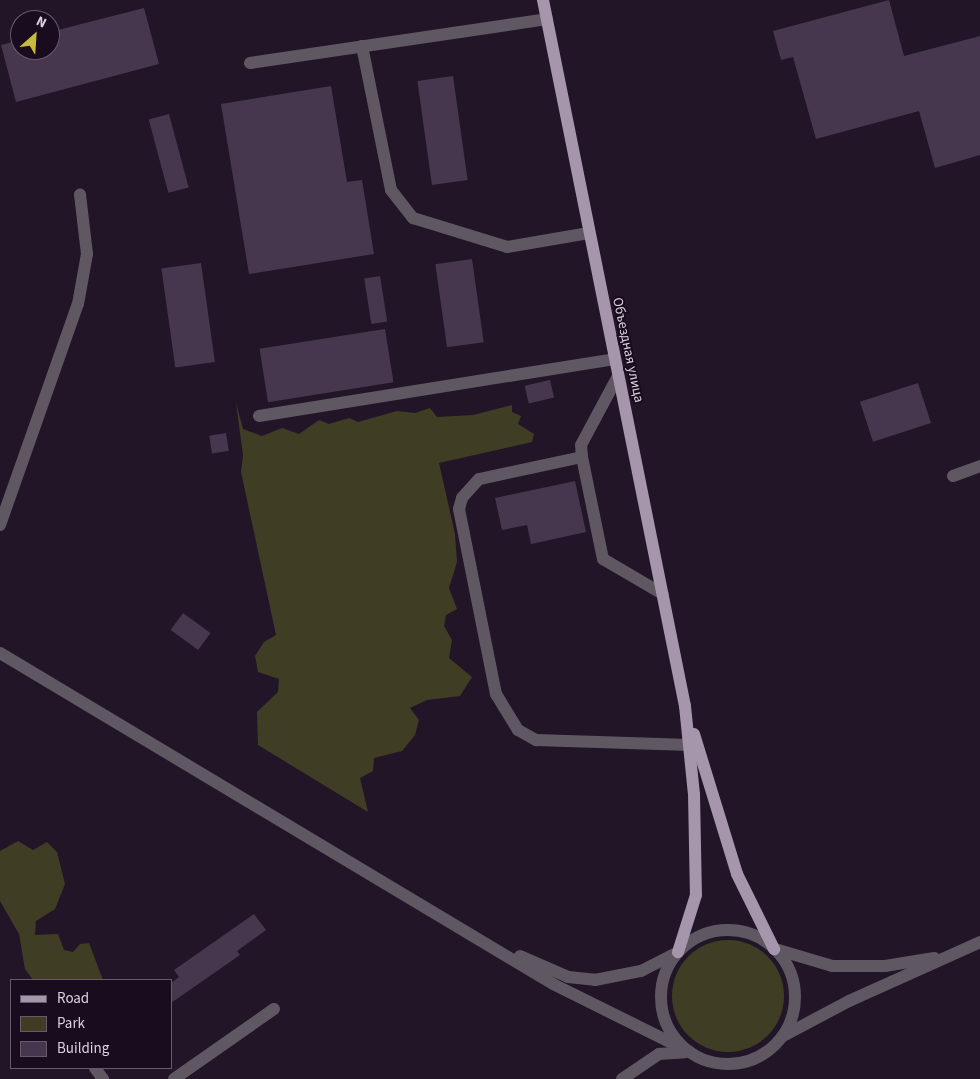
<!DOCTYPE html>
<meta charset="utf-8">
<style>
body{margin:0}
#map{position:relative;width:980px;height:1079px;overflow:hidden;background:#221528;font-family:"Source Sans 3",sans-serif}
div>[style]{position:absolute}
.green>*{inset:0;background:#403d25}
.round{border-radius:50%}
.building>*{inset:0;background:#47374e;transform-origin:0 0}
.minor>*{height:12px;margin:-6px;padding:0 6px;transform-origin:6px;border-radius:6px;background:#5f5862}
.minor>.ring{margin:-6px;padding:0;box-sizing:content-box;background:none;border:12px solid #5f5862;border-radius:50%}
.major>*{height:12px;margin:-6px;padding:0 6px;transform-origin:6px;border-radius:6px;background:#a596ac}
span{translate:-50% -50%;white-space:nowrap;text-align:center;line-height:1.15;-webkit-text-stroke:4px #190c1e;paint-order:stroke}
.street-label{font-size:14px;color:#dbd2df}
.legend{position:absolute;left:10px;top:979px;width:162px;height:90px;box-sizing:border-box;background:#190c1e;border:1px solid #675b6b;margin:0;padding:6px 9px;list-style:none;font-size:15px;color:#dbd2df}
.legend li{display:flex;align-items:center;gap:10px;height:25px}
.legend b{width:25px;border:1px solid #675b6b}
.north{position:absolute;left:10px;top:10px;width:50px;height:50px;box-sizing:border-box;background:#190c1e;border:1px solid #675b6b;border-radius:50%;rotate:26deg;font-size:14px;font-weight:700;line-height:20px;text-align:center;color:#dbd2df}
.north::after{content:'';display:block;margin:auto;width:18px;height:22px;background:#c8bb3b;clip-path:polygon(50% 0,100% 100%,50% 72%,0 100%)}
</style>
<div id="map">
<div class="green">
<i style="clip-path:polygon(236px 403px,243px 429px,262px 436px,282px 428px,299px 434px,319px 420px,329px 424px,349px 418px,358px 422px,397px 411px,415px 413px,430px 408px,437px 417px,473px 415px,512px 405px,512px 412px,521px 416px,518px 424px,534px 434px,532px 442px,439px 463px,455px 534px,457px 562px,449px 588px,457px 609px,446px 615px,444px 626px,452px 640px,449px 658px,472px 677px,460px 696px,427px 700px,410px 708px,419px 720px,415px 735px,402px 751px,374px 758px,373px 771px,360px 778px,368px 812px,258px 745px,257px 712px,278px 692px,279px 679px,258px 672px,255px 656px,264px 642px,276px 635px,241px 472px,243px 455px)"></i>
<i style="clip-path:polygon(18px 841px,33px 850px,47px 842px,57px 852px,65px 884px,55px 909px,36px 921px,35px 935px,58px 934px,64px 950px,73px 952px,80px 944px,89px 943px,103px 980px,33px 980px,25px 969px,19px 934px,0 901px,0 851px)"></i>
<i class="round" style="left:672px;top:940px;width:112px;height:112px"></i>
</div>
<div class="building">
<i style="clip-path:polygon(889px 0,904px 56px,980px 36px,980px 155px,935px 168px,919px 111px,816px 139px,793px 57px,781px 60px,773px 31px)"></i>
<i style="clip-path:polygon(144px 8px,159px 64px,16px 102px,1px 45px,20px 40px,20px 50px,50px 50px,50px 32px)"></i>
<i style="left:453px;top:76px;width:105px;height:36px;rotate:82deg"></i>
<i style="clip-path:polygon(331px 86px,347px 182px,362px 180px,374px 254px,249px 274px,221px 104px)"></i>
<i style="left:169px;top:114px;width:76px;height:21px;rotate:75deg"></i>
<i style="left:472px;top:259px;width:84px;height:37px;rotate:82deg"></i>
<i style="left:201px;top:263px;width:100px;height:40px;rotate:82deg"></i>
<i style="left:380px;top:276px;width:46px;height:16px;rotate:81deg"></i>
<i style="left:385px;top:329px;width:54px;height:127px;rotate:81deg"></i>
<i style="left:550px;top:380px;width:18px;height:26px;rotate:77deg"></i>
<i style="left:918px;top:383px;width:42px;height:61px;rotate:72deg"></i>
<i style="left:226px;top:433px;width:18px;height:17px;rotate:81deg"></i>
<i style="clip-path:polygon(575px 481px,586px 532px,531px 544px,527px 525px,502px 530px,495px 498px)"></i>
<i style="left:183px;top:613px;width:34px;height:21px;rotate:36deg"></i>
<i style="clip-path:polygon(254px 914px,266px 930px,237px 951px,240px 955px,171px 1003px,171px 983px,179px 977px,174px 970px)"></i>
</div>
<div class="minor">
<i style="left:362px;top:46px;width:147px;rotate:78.6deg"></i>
<i style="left:391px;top:190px;width:36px;rotate:52deg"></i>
<i style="left:413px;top:218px;width:98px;rotate:17.1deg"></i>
<i style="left:507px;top:247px;width:83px;rotate:-9.7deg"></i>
<i style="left:250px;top:63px;width:300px;rotate:-8.4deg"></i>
<i style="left:618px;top:376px;width:78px;rotate:118.2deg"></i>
<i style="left:581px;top:445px;width:12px;rotate:85deg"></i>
<i style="left:582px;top:457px;width:104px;rotate:78.4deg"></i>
<i style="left:603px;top:559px;width:69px;rotate:30.3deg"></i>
<i style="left:259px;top:416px;width:360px;rotate:-9.1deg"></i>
<i style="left:582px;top:457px;width:105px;rotate:167.9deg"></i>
<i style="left:479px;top:479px;width:25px;rotate:132deg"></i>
<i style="left:462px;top:498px;width:11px;rotate:105deg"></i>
<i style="left:459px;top:509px;width:189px;rotate:78.7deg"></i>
<i style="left:496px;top:694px;width:42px;rotate:58.6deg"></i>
<i style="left:518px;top:730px;width:21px;rotate:29deg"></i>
<i style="left:536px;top:740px;width:154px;rotate:1.9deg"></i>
<i style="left:953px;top:476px;width:29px;rotate:-20deg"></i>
<i style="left:0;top:525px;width:234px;rotate:-70.6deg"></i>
<i style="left:78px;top:304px;width:51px;rotate:-79.8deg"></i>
<i style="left:87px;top:254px;width:60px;rotate:-96.7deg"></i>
<i style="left:0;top:653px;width:644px;rotate:30.9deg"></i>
<i style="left:553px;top:984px;width:153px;rotate:26.4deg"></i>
<i class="ring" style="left:661px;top:930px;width:122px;height:122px"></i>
<i style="left:775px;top:949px;width:59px;rotate:16.6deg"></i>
<i style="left:832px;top:966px;width:53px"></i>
<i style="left:885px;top:966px;width:50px;rotate:-9.3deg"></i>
<i style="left:520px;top:956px;width:52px;rotate:23.6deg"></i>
<i style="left:568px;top:977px;width:27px;rotate:6deg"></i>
<i style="left:595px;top:980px;width:47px;rotate:-11.1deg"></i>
<i style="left:641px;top:971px;width:38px;rotate:-27deg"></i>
<i style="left:785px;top:1035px;width:72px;rotate:-28deg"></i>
<i style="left:849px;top:1001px;width:144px;rotate:-24.2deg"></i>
<i style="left:95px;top:1068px;width:14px;rotate:54deg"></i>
<i style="left:174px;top:1079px;width:122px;rotate:-35deg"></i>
<i style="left:622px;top:1079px;width:45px;rotate:-34deg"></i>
<i style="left:659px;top:1054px;width:26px;rotate:-4deg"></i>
</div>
<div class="major">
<i style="left:543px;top:0;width:720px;rotate:78.63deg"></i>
<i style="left:685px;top:706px;width:88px;rotate:84.2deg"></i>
<i style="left:694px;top:794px;width:101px;rotate:88.9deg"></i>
<i style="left:696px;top:895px;width:60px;rotate:107.5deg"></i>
<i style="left:694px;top:734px;width:146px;rotate:72.9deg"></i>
<i style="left:737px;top:874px;width:84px;rotate:63.7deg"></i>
</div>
<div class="street-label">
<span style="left:628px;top:350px;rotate:78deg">Объездная улица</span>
</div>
<ul class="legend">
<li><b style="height:6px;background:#a596ac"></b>Road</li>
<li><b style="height:14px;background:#403d25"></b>Park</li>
<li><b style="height:14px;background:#47374e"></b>Building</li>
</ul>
<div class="north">N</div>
</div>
